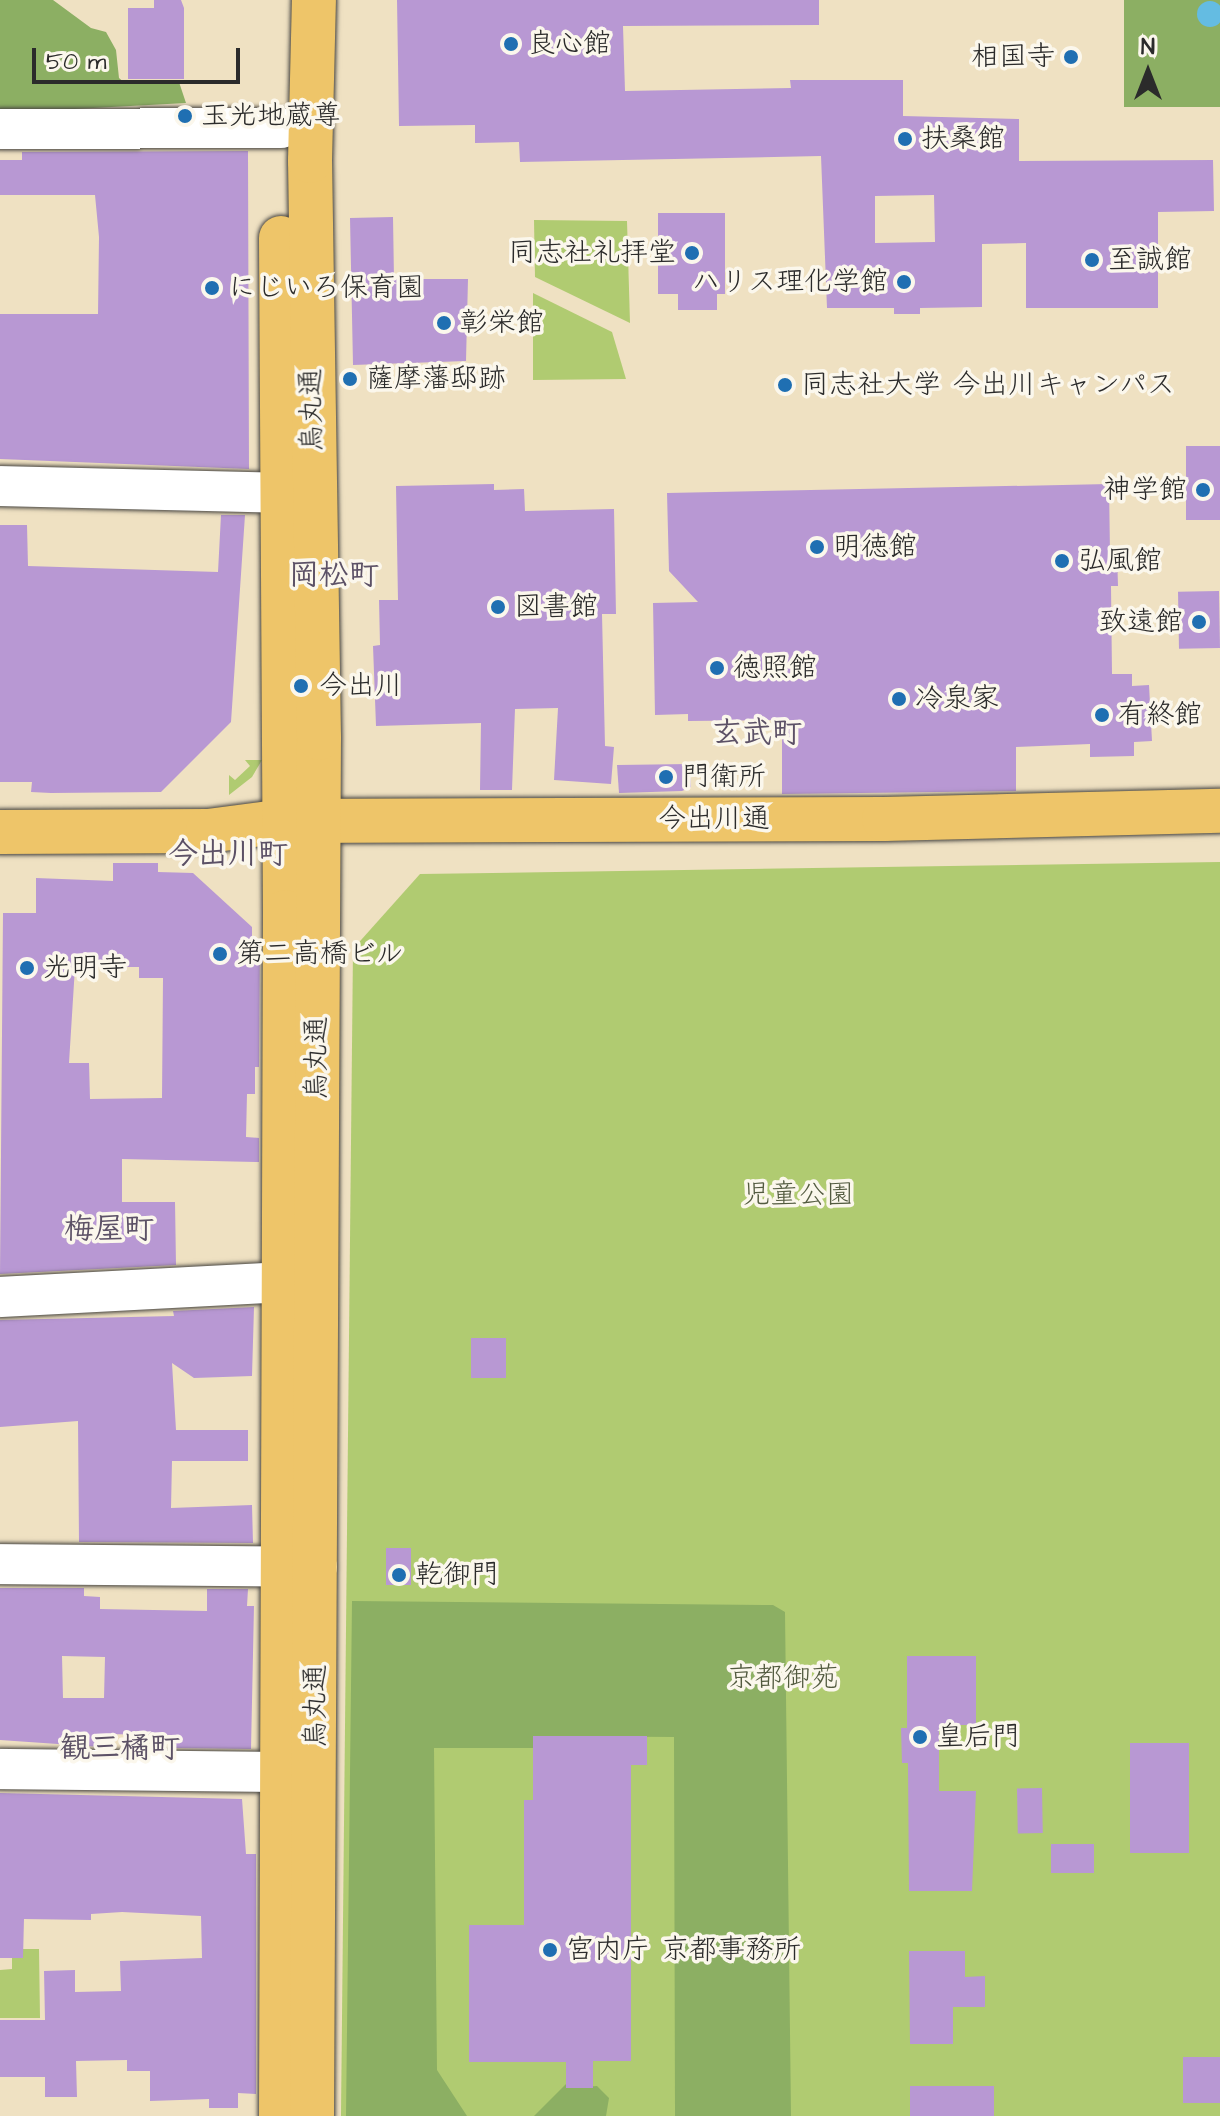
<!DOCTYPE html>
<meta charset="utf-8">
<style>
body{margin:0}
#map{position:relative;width:1220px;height:2116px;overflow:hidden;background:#efe1c2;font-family:"Architects Daughter","Klee One",sans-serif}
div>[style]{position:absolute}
.green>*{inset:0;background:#b0cb71}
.forest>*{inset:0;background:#8caf63;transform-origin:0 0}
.water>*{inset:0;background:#64bce2}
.round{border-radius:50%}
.building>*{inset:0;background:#b898d3;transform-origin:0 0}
.roads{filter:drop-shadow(0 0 2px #484642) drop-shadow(0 0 2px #484642)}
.minor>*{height:40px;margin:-20px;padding:0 20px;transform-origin:20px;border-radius:20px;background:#fff}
.major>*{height:44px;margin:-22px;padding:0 22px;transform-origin:22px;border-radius:22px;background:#eec569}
.highway>*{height:44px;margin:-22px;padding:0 22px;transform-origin:22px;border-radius:22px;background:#eec569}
.dots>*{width:22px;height:22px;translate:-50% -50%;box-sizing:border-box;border:4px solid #fbf7ec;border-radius:50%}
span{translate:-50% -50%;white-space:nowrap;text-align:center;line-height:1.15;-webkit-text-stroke:7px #fbf7ec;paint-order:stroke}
.poi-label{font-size:28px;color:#2b2b2b}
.left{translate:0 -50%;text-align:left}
.right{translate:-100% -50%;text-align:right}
.street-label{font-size:28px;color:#2b2b2b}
.park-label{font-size:28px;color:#535b40}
.neighbourhood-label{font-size:30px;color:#5c5166;font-weight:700}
.north{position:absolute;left:1108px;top:32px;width:80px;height:80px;-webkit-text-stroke:6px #fbf7ec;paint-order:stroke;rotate:0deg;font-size:22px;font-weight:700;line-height:32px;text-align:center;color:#2b2b2b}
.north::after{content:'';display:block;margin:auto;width:28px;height:36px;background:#2b2b2b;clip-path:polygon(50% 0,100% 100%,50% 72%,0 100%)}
.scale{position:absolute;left:32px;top:48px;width:208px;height:36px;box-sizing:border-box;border:4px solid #2b2b2b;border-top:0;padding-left:10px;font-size:24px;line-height:28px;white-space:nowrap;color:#2b2b2b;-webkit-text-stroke:6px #fbf7ec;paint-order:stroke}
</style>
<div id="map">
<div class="green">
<i style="clip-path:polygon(534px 220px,627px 221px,630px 323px,535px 277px)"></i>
<i style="clip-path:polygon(533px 293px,612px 332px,626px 379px,533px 380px)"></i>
<i style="clip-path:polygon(245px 760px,262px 760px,252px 777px,229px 795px,229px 775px,235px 780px,250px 766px)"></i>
<i style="clip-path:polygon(1220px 862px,1220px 2116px,341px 2116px,353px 949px,420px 874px)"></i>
<i style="clip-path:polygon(12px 1949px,39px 1949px,40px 2018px,0 2018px,0 1970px,12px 1969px)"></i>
</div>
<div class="forest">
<i style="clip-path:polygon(0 0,53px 0,91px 28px,106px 32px,116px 50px,119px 78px,126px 84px,179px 82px,186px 103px,0 113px)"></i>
<i style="left:1124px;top:0;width:96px;height:107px"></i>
<i style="clip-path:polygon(352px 1601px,773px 1605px,785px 1612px,791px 2116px,675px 2116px,674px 1737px,540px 1736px,539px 1748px,434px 1748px,437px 2070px,467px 2116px,346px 2116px)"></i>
<i style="clip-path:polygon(566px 2084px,567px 2088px,597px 2086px,609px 2098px,606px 2116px,534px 2116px)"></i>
</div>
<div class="water">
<i class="round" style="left:1197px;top:1px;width:26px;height:26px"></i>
</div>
<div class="building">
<i style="clip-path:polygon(154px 0,181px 0,184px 8px,184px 79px,128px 79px,128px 8px,154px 8px)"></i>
<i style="clip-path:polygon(evenodd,397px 0,819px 0,819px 25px,623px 26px,625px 91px,791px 88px,790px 80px,903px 80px,903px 116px,1019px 119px,1019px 161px,1213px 160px,1214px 211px,1158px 212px,1158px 308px,1026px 308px,1026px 243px,982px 244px,982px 307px,920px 308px,920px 314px,894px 314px,894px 308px,827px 308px,821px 156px,520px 162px,519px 142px,475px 143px,475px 125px,399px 126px,397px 0,934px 195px,935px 242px,875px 243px,875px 196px,934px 195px)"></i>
<i style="clip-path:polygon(248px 151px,249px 469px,0 459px,0 314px,98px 314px,99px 237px,95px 195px,0 195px,0 160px,22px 160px,22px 152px)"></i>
<i style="clip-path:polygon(658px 213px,725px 213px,725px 294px,717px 294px,717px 310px,678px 310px,678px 294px,658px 294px)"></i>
<i style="clip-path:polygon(393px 217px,394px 279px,468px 279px,466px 361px,353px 365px,350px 218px)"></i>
<i style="left:1186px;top:446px;width:34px;height:74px"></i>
<i style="clip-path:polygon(494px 484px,494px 490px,524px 489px,525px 511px,614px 509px,616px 614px,602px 614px,605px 746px,614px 747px,611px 784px,554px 780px,558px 708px,515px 709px,512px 790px,480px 790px,481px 723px,376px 726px,373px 646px,380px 645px,379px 600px,398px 600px,396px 486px)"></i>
<i style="clip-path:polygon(1109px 484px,1110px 553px,1117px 553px,1118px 586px,1111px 586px,1112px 674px,1132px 674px,1132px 686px,1149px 685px,1152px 741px,1134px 742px,1134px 756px,1090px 757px,1090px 744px,1016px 747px,1016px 791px,782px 794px,782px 720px,688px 721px,688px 714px,655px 715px,653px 603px,698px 602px,669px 571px,667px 493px)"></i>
<i style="clip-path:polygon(221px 515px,245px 515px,231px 722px,161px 792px,51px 793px,31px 792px,32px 782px,0 782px,0 525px,27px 525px,28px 566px,218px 572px)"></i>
<i style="left:1219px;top:591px;width:57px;height:41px;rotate:89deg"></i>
<i style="clip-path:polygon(689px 764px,691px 787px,682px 791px,619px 793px,617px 765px)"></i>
<i style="clip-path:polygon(evenodd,113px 863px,158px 863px,158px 872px,193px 873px,252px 927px,252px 942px,260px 942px,259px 1067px,255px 1067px,255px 1094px,247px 1094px,246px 1137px,259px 1138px,259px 1162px,122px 1159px,122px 1202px,175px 1202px,176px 1265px,0 1274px,3px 913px,36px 913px,36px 878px,113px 881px,113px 863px,75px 967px,139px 967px,139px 978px,163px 978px,162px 1098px,90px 1099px,89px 1063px,69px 1063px,75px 967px)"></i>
<i style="clip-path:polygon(254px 1307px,252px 1376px,194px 1378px,172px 1363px,176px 1430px,248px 1430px,248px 1461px,172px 1461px,171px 1508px,252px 1505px,253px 1543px,79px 1542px,78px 1421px,0 1427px,0 1320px,174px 1316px,173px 1311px)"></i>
<i style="left:471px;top:1338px;width:35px;height:40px"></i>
<i style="left:386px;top:1548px;width:25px;height:37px"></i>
<i style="clip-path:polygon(evenodd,0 1588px,84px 1588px,84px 1596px,100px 1597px,100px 1609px,207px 1611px,207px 1589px,248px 1589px,247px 1606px,254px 1606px,251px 1749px,173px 1748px,173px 1735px,101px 1734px,101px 1747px,0 1740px,0 1588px,62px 1656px,105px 1657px,104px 1698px,63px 1698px,62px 1656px)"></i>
<i style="clip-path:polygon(907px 1656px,976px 1656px,976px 1725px,939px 1725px,939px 1791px,976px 1791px,972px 1891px,909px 1891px,908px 1763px,902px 1763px,901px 1728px,907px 1728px)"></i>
<i style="clip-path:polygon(533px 1736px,647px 1736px,647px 1765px,631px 1765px,631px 2061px,593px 2061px,593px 2088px,566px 2088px,566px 2062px,469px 2062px,469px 1925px,524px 1925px,524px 1800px,533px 1800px)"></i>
<i style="left:1130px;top:1743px;width:59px;height:110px"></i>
<i style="left:1042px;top:1788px;width:45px;height:25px;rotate:89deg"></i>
<i style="clip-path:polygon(0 1793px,242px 1799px,246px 1854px,256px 1854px,256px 2094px,238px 2093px,238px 2108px,209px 2108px,209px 2099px,150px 2101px,150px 2071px,127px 2071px,127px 2060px,76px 2061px,77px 2097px,45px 2097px,45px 2077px,0 2077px,0 2020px,45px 2020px,44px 1971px,75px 1970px,75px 1992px,121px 1991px,120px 1961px,202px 1958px,201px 1916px,122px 1912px,91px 1914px,91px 1920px,24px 1919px,23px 1958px,0 1958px)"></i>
<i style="left:1094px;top:1844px;width:29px;height:43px;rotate:90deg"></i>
<i style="clip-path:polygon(909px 1951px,965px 1951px,965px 1977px,985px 1976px,985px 2007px,953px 2007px,953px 2044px,910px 2044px)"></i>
<i style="left:1220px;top:2057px;width:46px;height:37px;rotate:90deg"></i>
<i style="left:910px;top:2086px;width:84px;height:30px"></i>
</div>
<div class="roads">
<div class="minor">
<i style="left:0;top:129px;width:281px;rotate:-0.2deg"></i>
<i style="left:0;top:486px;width:280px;rotate:1.4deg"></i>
<i style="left:0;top:1297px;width:284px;rotate:-3deg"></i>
<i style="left:0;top:1564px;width:317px;rotate:0.5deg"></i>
<i style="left:0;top:1769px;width:283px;rotate:0.6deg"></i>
</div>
<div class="major">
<i style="left:0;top:832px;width:208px;rotate:-0.3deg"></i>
<i style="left:208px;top:831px;width:77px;rotate:-7.5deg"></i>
<i style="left:284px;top:821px;width:600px;rotate:-0.19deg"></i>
<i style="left:884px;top:819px;width:336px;rotate:-1.4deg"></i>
</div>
<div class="highway">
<i style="left:281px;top:238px;width:674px;rotate:89.66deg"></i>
<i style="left:285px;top:912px;width:1204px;rotate:90.19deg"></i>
<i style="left:312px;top:2116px;width:1378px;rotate:-89.71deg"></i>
<i style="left:319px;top:738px;width:577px;rotate:-90.89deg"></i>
<i style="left:310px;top:161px;width:161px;rotate:-88.6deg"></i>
</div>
</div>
<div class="dots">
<i style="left:511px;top:44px;background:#1f6fb2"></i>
<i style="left:1071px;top:57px;background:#1f6fb2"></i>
<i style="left:185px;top:116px;background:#1f6fb2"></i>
<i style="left:905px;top:139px;background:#1f6fb2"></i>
<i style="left:692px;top:253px;background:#1f6fb2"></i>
<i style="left:1092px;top:260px;background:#1f6fb2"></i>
<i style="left:904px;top:282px;background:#1f6fb2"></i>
<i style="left:212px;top:288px;background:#1f6fb2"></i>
<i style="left:444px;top:323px;background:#1f6fb2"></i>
<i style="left:350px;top:379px;background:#1f6fb2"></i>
<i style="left:785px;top:385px;background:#1f6fb2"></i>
<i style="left:1203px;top:490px;background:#1f6fb2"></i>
<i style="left:817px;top:547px;background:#1f6fb2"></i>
<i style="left:1062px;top:561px;background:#1f6fb2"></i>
<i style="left:498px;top:607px;background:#1f6fb2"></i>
<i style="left:1199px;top:622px;background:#1f6fb2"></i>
<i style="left:717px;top:668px;background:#1f6fb2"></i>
<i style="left:301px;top:686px;background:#1f6fb2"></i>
<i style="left:899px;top:699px;background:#1f6fb2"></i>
<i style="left:1102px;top:715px;background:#1f6fb2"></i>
<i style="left:666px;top:777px;background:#1f6fb2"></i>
<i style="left:220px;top:954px;background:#1f6fb2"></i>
<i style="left:27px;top:968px;background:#1f6fb2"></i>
<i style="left:399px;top:1575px;background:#1f6fb2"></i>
<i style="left:920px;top:1737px;background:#1f6fb2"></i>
<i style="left:550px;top:1950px;background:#1f6fb2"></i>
</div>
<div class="poi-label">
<span class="left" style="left:527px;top:44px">良心館</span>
<span class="right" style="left:1055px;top:57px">相国寺</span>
<span class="left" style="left:201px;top:116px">玉光地蔵尊</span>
<span class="left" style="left:921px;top:139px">扶桑館</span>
<span class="right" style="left:676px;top:253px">同志社礼拝堂</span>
<span class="left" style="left:1108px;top:260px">至誠館</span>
<span class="right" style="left:888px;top:282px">ハリス理化学館</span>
<span class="left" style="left:228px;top:288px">にじいろ保育園</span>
<span class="left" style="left:460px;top:323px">彰栄館</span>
<span class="left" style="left:366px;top:379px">薩摩藩邸跡</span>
<span class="left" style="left:801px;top:385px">同志社大学 今出川キャンパス</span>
<span class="right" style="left:1187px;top:490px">神学館</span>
<span class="left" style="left:833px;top:547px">明徳館</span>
<span class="left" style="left:1078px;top:561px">弘風館</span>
<span class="left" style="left:514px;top:607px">図書館</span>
<span class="right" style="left:1183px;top:622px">致遠館</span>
<span class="left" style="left:733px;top:668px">徳照館</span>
<span class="left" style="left:319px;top:686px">今出川</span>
<span class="left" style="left:915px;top:699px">冷泉家</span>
<span class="left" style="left:1118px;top:715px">有終館</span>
<span class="left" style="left:682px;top:777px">門衛所</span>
<span class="left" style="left:236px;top:954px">第二高橋ビル</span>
<span class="left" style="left:43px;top:968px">光明寺</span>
<span class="left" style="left:415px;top:1575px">乾御門</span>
<span class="left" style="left:936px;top:1737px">皇后門</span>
<span class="left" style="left:566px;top:1950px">宮内庁 京都事務所</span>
</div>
<div class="street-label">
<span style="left:312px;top:410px;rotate:-91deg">烏丸通</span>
<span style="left:714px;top:819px">今出川通</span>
<span style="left:317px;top:1058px;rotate:-90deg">烏丸通</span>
<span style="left:316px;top:1706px;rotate:-90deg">烏丸通</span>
</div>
<div class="park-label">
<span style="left:798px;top:1195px">児童公園</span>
<span style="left:783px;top:1678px">京都御苑</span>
</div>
<div class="neighbourhood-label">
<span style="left:334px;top:575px">岡松町</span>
<span style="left:757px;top:733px">玄武町</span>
<span style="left:228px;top:854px">今出川町</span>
<span style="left:109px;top:1229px">梅屋町</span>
<span style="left:120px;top:1748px">観三橘町</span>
</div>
<div class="north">N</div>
<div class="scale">50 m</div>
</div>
